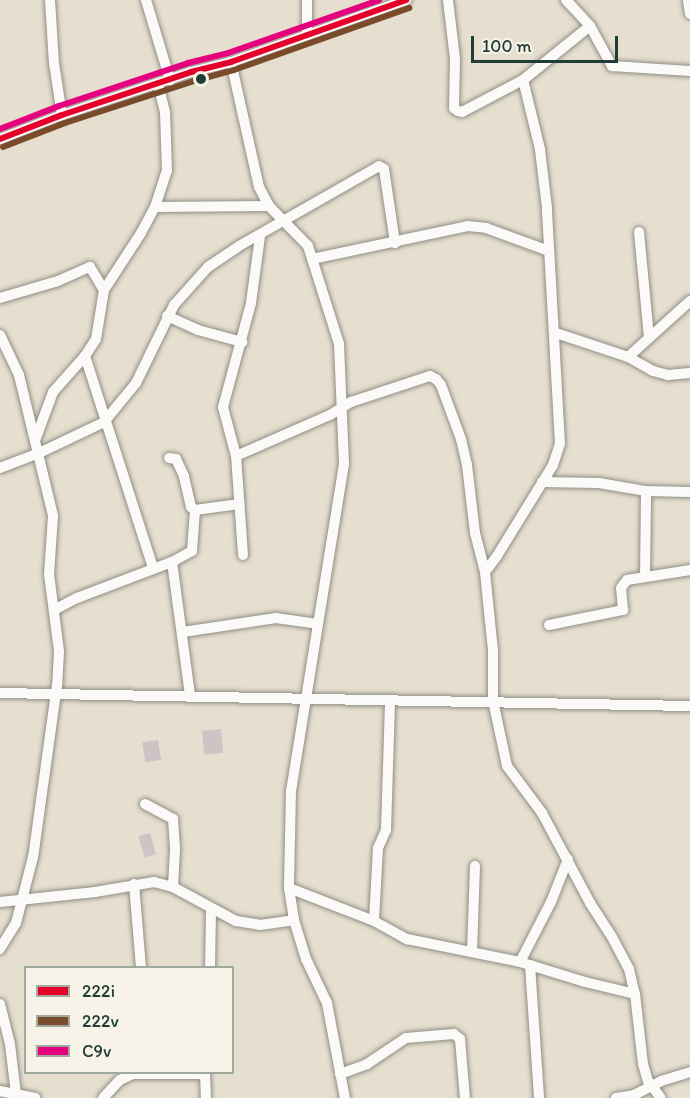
<!DOCTYPE html>
<style>
body{margin:0}
#map{position:relative;width:690px;height:1098px;overflow:hidden;background:#e6dece;font-family:Itim,sans-serif}
div>[style]{position:absolute}
.building>*{inset:0;background:#cfc3c5;transform-origin:0 0}
.roads{filter:drop-shadow(0 0 2px #8e8f85) drop-shadow(0 0 2px #8e8f85)}
.minor>*{height:10px;margin:-5px;padding:0 5px;transform-origin:5px;border-radius:5px;background:#fbfaf8}
.bus-1>*{height:6px;margin:-3px;padding:0 3px;transform-origin:3px;border-radius:3px;background:#e4002b}
.bus-2>*{height:6px;margin:-3px;padding:0 3px;transform-origin:3px;border-radius:3px;background:#7a4b2a}
.bus-3>*{height:6px;margin:-3px;padding:0 3px;transform-origin:3px;border-radius:3px;background:#e5007d}
.dots>*{width:16px;height:16px;translate:-50% -50%;box-sizing:border-box;border:3px solid #f7f3e8;border-radius:50%}
span{translate:-50% -50%;white-space:nowrap;text-align:center;line-height:1.15;-webkit-text-stroke:4.5px #f7f3e8;paint-order:stroke}
.legend{position:absolute;left:24px;top:966px;width:210px;height:108px;box-sizing:border-box;background:#f7f3e8;border:2px solid #a1aaa0;margin:0;padding:8px 10px;list-style:none;font-size:18px;color:#1f3d34}
.legend li{display:flex;align-items:center;gap:12px;height:30px}
.legend b{width:30px;border:2px solid #a1aaa0}
.scale{position:absolute;left:471px;top:36px;width:147px;height:27px;box-sizing:border-box;border:3px solid #1f3d34;border-top:0;padding-left:8px;font-size:18px;line-height:21px;white-space:nowrap;color:#1f3d34;-webkit-text-stroke:4px #f7f3e8;paint-order:stroke}
</style>
<div id="map">
<div class="building">
<i style="left:221px;top:729px;width:24px;height:19px;rotate:85deg"></i>
<i style="left:158px;top:740px;width:20px;height:16px;rotate:81deg"></i>
<i style="left:150px;top:833px;width:22px;height:12px;rotate:74deg"></i>
</div>
<div class="roads">
<div class="minor">
<i style="left:50px;top:0;width:63px;rotate:86.4deg"></i>
<i style="left:54px;top:63px;width:53px;rotate:81.3deg"></i>
<i style="left:146px;top:0;width:84px;rotate:73.3deg"></i>
<i style="left:307px;top:0;width:35px;rotate:90deg"></i>
<i style="left:448px;top:0;width:59px;rotate:83.2deg"></i>
<i style="left:455px;top:59px;width:49px;rotate:91.2deg"></i>
<i style="left:454px;top:108px;width:5px;rotate:37deg"></i>
<i style="left:458px;top:111px;width:4px;rotate:14deg"></i>
<i style="left:462px;top:112px;width:69px;rotate:-27.7deg"></i>
<i style="left:523px;top:80px;width:86px;rotate:-38.9deg"></i>
<i style="left:566px;top:0;width:35px;rotate:47deg"></i>
<i style="left:590px;top:26px;width:46px;rotate:61.2deg"></i>
<i style="left:612px;top:66px;width:78px;rotate:3.7deg"></i>
<i style="left:688px;top:0;width:14px;rotate:82deg"></i>
<i style="left:231px;top:62px;width:128px;rotate:77.4deg"></i>
<i style="left:259px;top:187px;width:21px;rotate:62deg"></i>
<i style="left:269px;top:206px;width:56px;rotate:45.7deg"></i>
<i style="left:308px;top:246px;width:103px;rotate:72.4deg"></i>
<i style="left:339px;top:344px;width:120px;rotate:87.6deg"></i>
<i style="left:344px;top:464px;width:330px;rotate:99.2deg"></i>
<i style="left:291px;top:790px;width:98px;rotate:91.2deg"></i>
<i style="left:289px;top:888px;width:32px;rotate:81deg"></i>
<i style="left:294px;top:920px;width:41px;rotate:72.9deg"></i>
<i style="left:306px;top:959px;width:49px;rotate:64.5deg"></i>
<i style="left:327px;top:1003px;width:97px;rotate:79.3deg"></i>
<i style="left:0;top:139px;width:66px;rotate:-21.2deg"></i>
<i style="left:62px;top:115px;width:136px;rotate:-18.4deg"></i>
<i style="left:191px;top:72px;width:41px;rotate:-14deg"></i>
<i style="left:231px;top:62px;width:186px;rotate:-19.5deg"></i>
<i style="left:155px;top:207px;width:114px;rotate:-0.5deg"></i>
<i style="left:639px;top:232px;width:105px;rotate:84.6deg"></i>
<i style="left:312px;top:259px;width:159px;rotate:-11.9deg"></i>
<i style="left:468px;top:226px;width:18px;rotate:6deg"></i>
<i style="left:486px;top:228px;width:67px;rotate:20.1deg"></i>
<i style="left:0;top:298px;width:60px;rotate:-16.3deg"></i>
<i style="left:58px;top:281px;width:35px;rotate:-24deg"></i>
<i style="left:90px;top:267px;width:27px;rotate:59deg"></i>
<i style="left:167px;top:316px;width:34px;rotate:24deg"></i>
<i style="left:198px;top:330px;width:46px;rotate:15.3deg"></i>
<i style="left:556px;top:333px;width:76px;rotate:18.4deg"></i>
<i style="left:628px;top:357px;width:29px;rotate:29deg"></i>
<i style="left:653px;top:371px;width:16px;rotate:15deg"></i>
<i style="left:668px;top:375px;width:22px;rotate:-5deg"></i>
<i style="left:0;top:335px;width:44px;rotate:64.6deg"></i>
<i style="left:19px;top:375px;width:145px;rotate:76.4deg"></i>
<i style="left:53px;top:516px;width:58px;rotate:93.9deg"></i>
<i style="left:49px;top:574px;width:78px;rotate:82.6deg"></i>
<i style="left:59px;top:651px;width:34px;rotate:93deg"></i>
<i style="left:57px;top:685px;width:174px;rotate:97.9deg"></i>
<i style="left:33px;top:857px;width:68px;rotate:104.4deg"></i>
<i style="left:16px;top:923px;width:31px;rotate:122deg"></i>
<i style="left:85px;top:356px;width:223px;rotate:72.2deg"></i>
<i style="left:628px;top:357px;width:84px;rotate:-42.1deg"></i>
<i style="left:36px;top:438px;width:49px;rotate:-69.7deg"></i>
<i style="left:53px;top:392px;width:48px;rotate:-48.4deg"></i>
<i style="left:85px;top:356px;width:20px;rotate:-57deg"></i>
<i style="left:96px;top:339px;width:50px;rotate:-80.7deg"></i>
<i style="left:104px;top:290px;width:68px;rotate:-57deg"></i>
<i style="left:141px;top:233px;width:30px;rotate:-62deg"></i>
<i style="left:155px;top:207px;width:38px;rotate:-72deg"></i>
<i style="left:167px;top:171px;width:59px;rotate:-91.9deg"></i>
<i style="left:165px;top:112px;width:29px;rotate:-104deg"></i>
<i style="left:236px;top:456px;width:103px;rotate:-23.6deg"></i>
<i style="left:330px;top:415px;width:25px;rotate:-32deg"></i>
<i style="left:351px;top:402px;width:83px;rotate:-18.2deg"></i>
<i style="left:430px;top:376px;width:7px;rotate:27deg"></i>
<i style="left:436px;top:379px;width:8px;rotate:50deg"></i>
<i style="left:441px;top:385px;width:58px;rotate:69.7deg"></i>
<i style="left:461px;top:439px;width:27px;rotate:77deg"></i>
<i style="left:467px;top:465px;width:68px;rotate:83.3deg"></i>
<i style="left:475px;top:533px;width:40px;rotate:75.6deg"></i>
<i style="left:485px;top:572px;width:40px;rotate:84.3deg"></i>
<i style="left:489px;top:612px;width:38px;rotate:84deg"></i>
<i style="left:493px;top:650px;width:51px;rotate:90deg"></i>
<i style="left:493px;top:701px;width:66px;rotate:77.8deg"></i>
<i style="left:507px;top:766px;width:59px;rotate:53.3deg"></i>
<i style="left:542px;top:813px;width:102px;rotate:61.9deg"></i>
<i style="left:590px;top:903px;width:40px;rotate:57.1deg"></i>
<i style="left:612px;top:937px;width:36px;rotate:62deg"></i>
<i style="left:629px;top:969px;width:26px;rotate:77deg"></i>
<i style="left:635px;top:994px;width:70px;rotate:83.5deg"></i>
<i style="left:643px;top:1064px;width:18px;rotate:74deg"></i>
<i style="left:648px;top:1081px;width:21px;rotate:53deg"></i>
<i style="left:0;top:468px;width:40px;rotate:-21deg"></i>
<i style="left:37px;top:454px;width:74px;rotate:-25.5deg"></i>
<i style="left:104px;top:422px;width:50px;rotate:-50.6deg"></i>
<i style="left:136px;top:383px;width:87px;rotate:-64deg"></i>
<i style="left:174px;top:305px;width:51px;rotate:-48.2deg"></i>
<i style="left:208px;top:267px;width:37px;rotate:-34deg"></i>
<i style="left:239px;top:246px;width:161px;rotate:-29.7deg"></i>
<i style="left:379px;top:166px;width:6px;rotate:31deg"></i>
<i style="left:384px;top:169px;width:75px;rotate:81.5deg"></i>
<i style="left:542px;top:482px;width:57px;rotate:1deg"></i>
<i style="left:599px;top:483px;width:48px;rotate:9.7deg"></i>
<i style="left:646px;top:491px;width:44px;rotate:1.3deg"></i>
<i style="left:195px;top:510px;width:45px;rotate:-7.6deg"></i>
<i style="left:243px;top:555px;width:99px;rotate:-94deg"></i>
<i style="left:236px;top:456px;width:51px;rotate:-104.9deg"></i>
<i style="left:223px;top:407px;width:108px;rotate:-74.9deg"></i>
<i style="left:251px;top:303px;width:68px;rotate:-82.3deg"></i>
<i style="left:172px;top:562px;width:134px;rotate:82.3deg"></i>
<i style="left:485px;top:572px;width:20px;rotate:-53deg"></i>
<i style="left:497px;top:556px;width:107px;rotate:-58.4deg"></i>
<i style="left:553px;top:465px;width:22px;rotate:-72deg"></i>
<i style="left:560px;top:444px;width:236px;rotate:-93.2deg"></i>
<i style="left:547px;top:208px;width:59px;rotate:-96.8deg"></i>
<i style="left:540px;top:149px;width:71px;rotate:-103.8deg"></i>
<i style="left:645px;top:577px;width:86px;rotate:-89.3deg"></i>
<i style="left:54px;top:610px;width:26px;rotate:-28deg"></i>
<i style="left:77px;top:598px;width:102px;rotate:-20.8deg"></i>
<i style="left:172px;top:562px;width:23px;rotate:-29deg"></i>
<i style="left:192px;top:551px;width:41px;rotate:-85.8deg"></i>
<i style="left:195px;top:510px;width:5px;rotate:-143deg"></i>
<i style="left:191px;top:507px;width:32px;rotate:-103deg"></i>
<i style="left:184px;top:476px;width:19px;rotate:-115deg"></i>
<i style="left:176px;top:459px;width:7px;rotate:-172deg"></i>
<i style="left:549px;top:625px;width:76px;rotate:-11.5deg"></i>
<i style="left:623px;top:610px;width:22px;rotate:-95deg"></i>
<i style="left:621px;top:588px;width:10px;rotate:-53deg"></i>
<i style="left:627px;top:580px;width:64px;rotate:-9deg"></i>
<i style="left:183px;top:632px;width:94px;rotate:-8.6deg"></i>
<i style="left:276px;top:618px;width:42px;rotate:8.1deg"></i>
<i style="left:0;top:693px;width:690px;rotate:1.08deg"></i>
<i style="left:145px;top:804px;width:32px;rotate:28deg"></i>
<i style="left:173px;top:819px;width:30px;rotate:86deg"></i>
<i style="left:175px;top:849px;width:38px;rotate:93deg"></i>
<i style="left:134px;top:884px;width:84px;rotate:85.2deg"></i>
<i style="left:289px;top:888px;width:91px;rotate:21.2deg"></i>
<i style="left:374px;top:921px;width:38px;rotate:29deg"></i>
<i style="left:407px;top:939px;width:115px;rotate:11.5deg"></i>
<i style="left:520px;top:962px;width:68px;rotate:17.1deg"></i>
<i style="left:585px;top:982px;width:51px;rotate:13.5deg"></i>
<i style="left:0;top:902px;width:96px;rotate:-6deg"></i>
<i style="left:95px;top:892px;width:60px;rotate:-9.6deg"></i>
<i style="left:154px;top:882px;width:20px;rotate:15deg"></i>
<i style="left:173px;top:887px;width:72px;rotate:28.4deg"></i>
<i style="left:236px;top:921px;width:24px;rotate:9deg"></i>
<i style="left:260px;top:925px;width:34px;rotate:-8deg"></i>
<i style="left:374px;top:921px;width:73px;rotate:-86.9deg"></i>
<i style="left:378px;top:848px;width:20px;rotate:-66deg"></i>
<i style="left:386px;top:830px;width:128px;rotate:-88.2deg"></i>
<i style="left:472px;top:952px;width:86px;rotate:-88deg"></i>
<i style="left:520px;top:962px;width:68px;rotate:-62.7deg"></i>
<i style="left:551px;top:902px;width:46px;rotate:-68.4deg"></i>
<i style="left:530px;top:965px;width:133px;rotate:86.1deg"></i>
<i style="left:210px;top:968px;width:59px;rotate:-89deg"></i>
<i style="left:0;top:1004px;width:41px;rotate:76deg"></i>
<i style="left:10px;top:1044px;width:50px;rotate:83.2deg"></i>
<i style="left:205px;top:1072px;width:26px;rotate:88deg"></i>
<i style="left:340px;top:1074px;width:29px;rotate:-20deg"></i>
<i style="left:367px;top:1064px;width:47px;rotate:-33.7deg"></i>
<i style="left:406px;top:1038px;width:48px;rotate:-4.8deg"></i>
<i style="left:454px;top:1034px;width:8px;rotate:40deg"></i>
<i style="left:460px;top:1039px;width:59px;rotate:85.2deg"></i>
<i style="left:0;top:1091px;width:36px;rotate:11deg"></i>
<i style="left:103px;top:1098px;width:25px;rotate:-47deg"></i>
<i style="left:120px;top:1080px;width:14px;rotate:-25deg"></i>
<i style="left:133px;top:1074px;width:72px"></i>
<i style="left:616px;top:1098px;width:18px;rotate:-9deg"></i>
<i style="left:634px;top:1095px;width:30px;rotate:-27deg"></i>
<i style="left:661px;top:1081px;width:30px;rotate:-17deg"></i>
</div>
</div>
<div class="bus-1">
<i style="left:0;top:139px;width:66px;rotate:-21.2deg"></i>
<i style="left:62px;top:115px;width:136px;rotate:-18.4deg"></i>
<i style="left:191px;top:72px;width:41px;rotate:-14deg"></i>
<i style="left:231px;top:62px;width:186px;rotate:-19.5deg"></i>
</div>
<div class="bus-2">
<i style="left:3px;top:147px;width:66px;rotate:-21.2deg"></i>
<i style="left:65px;top:123px;width:136px;rotate:-18deg"></i>
<i style="left:194px;top:81px;width:41px;rotate:-15.4deg"></i>
<i style="left:234px;top:70px;width:186px;rotate:-19.5deg"></i>
</div>
<div class="bus-3">
<i style="left:0;top:129px;width:63px;rotate:-21.3deg"></i>
<i style="left:59px;top:106px;width:136px;rotate:-18.4deg"></i>
<i style="left:188px;top:63px;width:41px;rotate:-14deg"></i>
<i style="left:228px;top:53px;width:160px;rotate:-19.3deg"></i>
</div>
<div class="dots">
<i style="left:201px;top:79px;background:#1f3d34"></i>
</div>
<ul class="legend">
<li><b style="height:8px;background:#e4002b"></b>222i</li>
<li><b style="height:8px;background:#7a4b2a"></b>222v</li>
<li><b style="height:8px;background:#e5007d"></b>C9v</li>
</ul>
<div class="scale">100 m</div>
</div>
